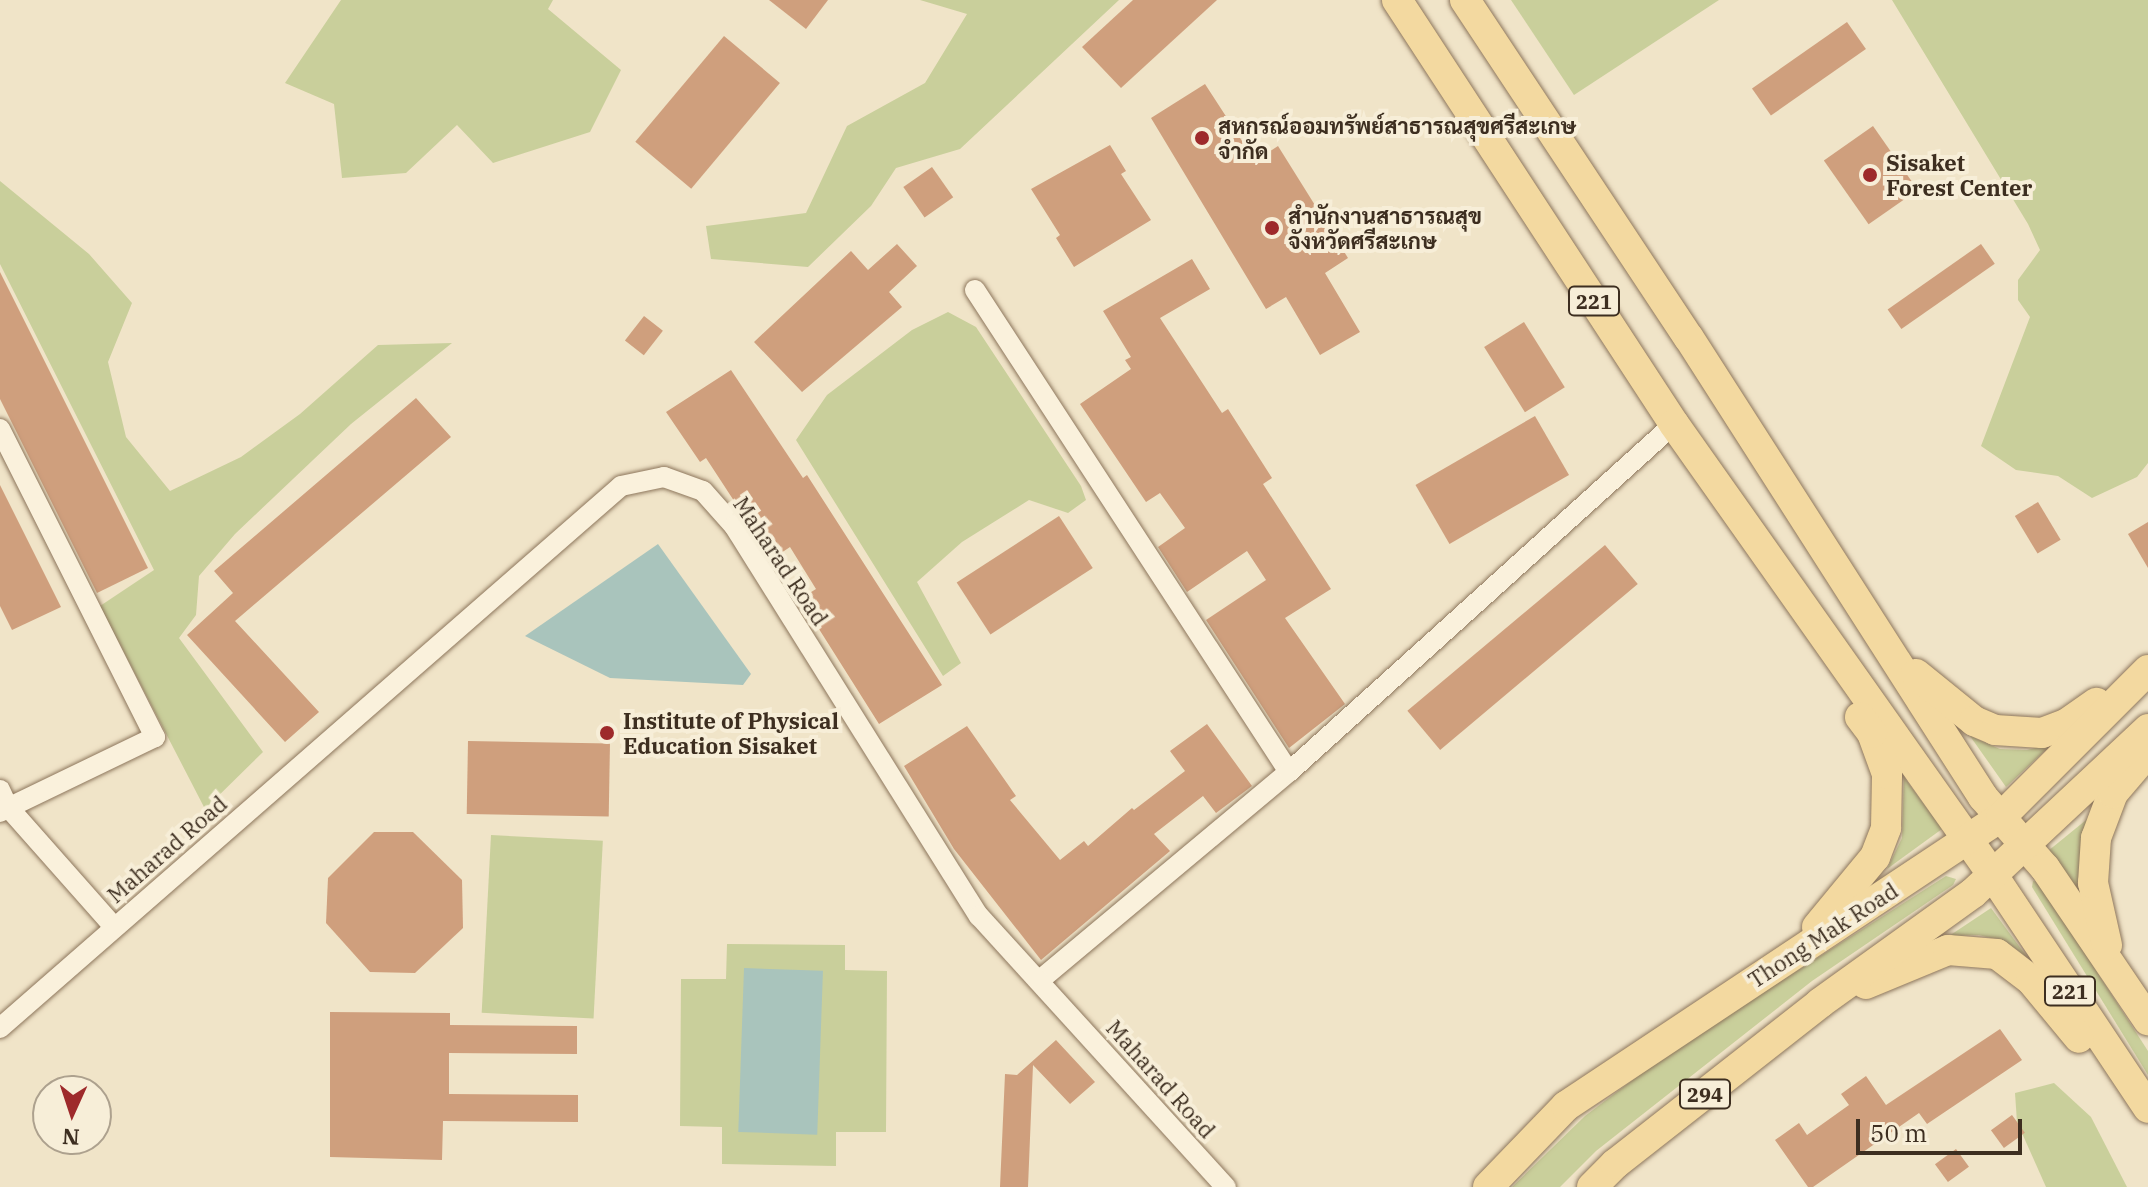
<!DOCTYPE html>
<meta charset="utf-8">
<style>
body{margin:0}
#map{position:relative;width:2148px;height:1187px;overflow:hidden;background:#f0e4c8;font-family:"IBM Plex Serif",Sarabun,serif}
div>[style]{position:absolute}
.green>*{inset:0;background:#c9cf9b;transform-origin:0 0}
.water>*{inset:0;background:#a9c4bc;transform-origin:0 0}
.building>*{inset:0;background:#cf9f7d;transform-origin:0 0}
.roads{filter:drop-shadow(0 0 2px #8d765c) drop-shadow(0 0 2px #8d765c)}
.minor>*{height:20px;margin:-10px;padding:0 10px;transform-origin:10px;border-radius:10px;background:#faf1dc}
.primary>*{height:30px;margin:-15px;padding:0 15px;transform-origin:15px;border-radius:15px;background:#f3d9a0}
.dots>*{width:22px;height:22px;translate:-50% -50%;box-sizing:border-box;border:4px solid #f7eed8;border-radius:50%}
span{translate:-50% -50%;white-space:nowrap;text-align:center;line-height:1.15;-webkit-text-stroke:8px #f7eed8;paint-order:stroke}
.shield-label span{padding:2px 6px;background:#f7eed8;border:2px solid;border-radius:6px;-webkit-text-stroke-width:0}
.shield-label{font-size:20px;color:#3d2e20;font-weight:700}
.poi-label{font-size:22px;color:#3d2e20;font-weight:700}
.left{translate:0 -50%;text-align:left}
.street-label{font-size:22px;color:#3d2e20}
.north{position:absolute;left:32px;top:1075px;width:80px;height:80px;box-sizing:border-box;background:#f7eed8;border:2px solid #ada18e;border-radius:50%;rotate:183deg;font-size:22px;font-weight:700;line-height:32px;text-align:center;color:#3d2e20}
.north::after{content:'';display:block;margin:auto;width:28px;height:36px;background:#9e2a2b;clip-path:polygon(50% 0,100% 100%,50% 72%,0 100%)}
.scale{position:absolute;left:1856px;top:1119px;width:166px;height:36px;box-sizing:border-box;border:4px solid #3d2e20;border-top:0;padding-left:10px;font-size:24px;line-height:28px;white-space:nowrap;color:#3d2e20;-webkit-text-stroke:6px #f7eed8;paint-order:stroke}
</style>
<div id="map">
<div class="green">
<i style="clip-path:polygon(341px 0,553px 0,548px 9px,621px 70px,590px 132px,493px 163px,457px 125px,406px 173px,342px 178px,334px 104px,285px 83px)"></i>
<i style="clip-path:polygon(920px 0,1119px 0,960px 149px,896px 168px,871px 206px,808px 267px,711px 259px,706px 226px,806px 213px,847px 126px,925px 83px,967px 14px)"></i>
<i style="clip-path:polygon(1511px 0,1719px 0,1574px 95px)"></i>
<i style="clip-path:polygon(1892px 0,2148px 0,2148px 463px,2137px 477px,2092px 498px,2058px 476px,2016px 470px,1981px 446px,2030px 317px,2018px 300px,2018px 280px,2040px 250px,2028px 224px)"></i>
<i style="clip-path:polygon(0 181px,89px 254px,132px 303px,108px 362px,126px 437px,170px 491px,241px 457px,300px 414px,378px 345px,452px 343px,351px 424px,235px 534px,199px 576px,196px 615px,179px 638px,263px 752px,205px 809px,100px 606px,154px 570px,0 264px)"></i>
<i style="clip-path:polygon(948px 312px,976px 327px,1081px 486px,1086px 500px,1068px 513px,1029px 500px,962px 542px,917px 582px,961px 663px,943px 676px,796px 440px,827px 395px,912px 330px)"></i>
<i style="clip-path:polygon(1970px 736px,2000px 749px,2027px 750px,2052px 744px,2006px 787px)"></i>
<i style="clip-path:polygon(1904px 777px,1942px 829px,1887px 869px,1902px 838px)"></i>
<i style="clip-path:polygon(2091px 816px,2084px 908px,2048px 851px)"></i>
<i style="left:491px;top:835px;width:112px;height:178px;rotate:3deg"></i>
<i style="clip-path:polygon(1946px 876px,1956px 879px,1953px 885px,1812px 981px,1596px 1151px,1560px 1187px,1512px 1187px,1585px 1116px,1671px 1051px)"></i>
<i style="clip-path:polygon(2033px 881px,2039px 882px,2148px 1051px,2148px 1075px,2032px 887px)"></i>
<i style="clip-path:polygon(1991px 908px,2027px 957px,2006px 942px,1979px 935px,1949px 936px)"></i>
<i style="clip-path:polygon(727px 944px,845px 945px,845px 970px,887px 971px,886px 1132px,836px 1132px,836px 1166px,722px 1164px,722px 1127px,680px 1126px,681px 979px,726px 979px)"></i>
<i style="clip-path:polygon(2054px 1083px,2091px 1117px,2127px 1187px,2046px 1187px,2017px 1122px,2015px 1093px)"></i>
</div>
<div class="water">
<i style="clip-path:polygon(658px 544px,751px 674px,743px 685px,610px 678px,525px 636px)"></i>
<i style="left:744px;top:968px;width:79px;height:164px;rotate:2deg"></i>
</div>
<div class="building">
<i style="clip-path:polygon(769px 0,828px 0,806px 29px)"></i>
<i style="clip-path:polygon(1133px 0,1217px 0,1121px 88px,1082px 47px)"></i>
<i style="left:1847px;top:22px;width:33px;height:116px;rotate:55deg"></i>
<i style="left:724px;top:36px;width:73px;height:138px;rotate:40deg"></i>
<i style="clip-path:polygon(1205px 84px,1255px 161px,1278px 146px,1348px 258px,1325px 273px,1360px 332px,1320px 355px,1286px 297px,1266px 309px,1151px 118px)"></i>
<i style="left:1873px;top:126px;width:78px;height:60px;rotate:55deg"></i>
<i style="clip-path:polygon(1110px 145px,1126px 171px,1121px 174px,1151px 220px,1074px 267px,1056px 238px,1060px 235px,1031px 189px)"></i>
<i style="left:932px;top:167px;width:37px;height:35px;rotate:55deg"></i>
<i style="clip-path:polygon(897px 244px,917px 266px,889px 292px,902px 307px,802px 392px,754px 342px,851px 251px,868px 270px)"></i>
<i style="left:1981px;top:244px;width:24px;height:114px;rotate:55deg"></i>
<i style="clip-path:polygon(1192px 259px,1210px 289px,1160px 318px,1222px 413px,1228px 409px,1272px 478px,1263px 484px,1331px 589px,1285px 618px,1345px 704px,1289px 748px,1206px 620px,1266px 580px,1247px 551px,1187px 592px,1158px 547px,1185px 528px,1160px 493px,1146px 502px,1080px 404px,1131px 369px,1125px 360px,1131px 357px,1103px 311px)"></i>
<i style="clip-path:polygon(0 272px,148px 568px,97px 593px,0 399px)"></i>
<i style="left:644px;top:316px;width:24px;height:31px;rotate:38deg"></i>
<i style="left:1524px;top:322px;width:77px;height:47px;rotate:58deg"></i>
<i style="clip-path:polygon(731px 370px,803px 478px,807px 475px,942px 685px,879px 724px,800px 599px,816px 589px,790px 547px,772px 559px,706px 458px,700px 462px,666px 412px)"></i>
<i style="clip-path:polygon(416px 398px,451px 437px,235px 621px,319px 712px,285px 742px,187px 635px,233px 593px,214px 571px)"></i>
<i style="left:1535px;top:416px;width:68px;height:138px;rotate:60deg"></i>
<i style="clip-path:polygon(0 485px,61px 607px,12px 630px,0 606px)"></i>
<i style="left:2038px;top:502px;width:44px;height:27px;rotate:59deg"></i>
<i style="left:1059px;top:516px;width:62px;height:122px;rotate:57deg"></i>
<i style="clip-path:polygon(2148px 522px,2148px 568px,2128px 534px)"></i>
<i style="left:1605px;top:545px;width:51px;height:258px;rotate:50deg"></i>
<i style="clip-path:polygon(1207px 724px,1252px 786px,1216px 813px,1203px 796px,1154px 834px,1170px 851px,1041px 960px,954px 849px,904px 766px,967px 726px,1016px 796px,1010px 800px,1060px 860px,1084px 841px,1088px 846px,1132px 808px,1134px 810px,1185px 771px,1170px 751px)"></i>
<i style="left:468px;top:741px;width:142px;height:73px;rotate:1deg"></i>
<i style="clip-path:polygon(374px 832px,413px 832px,462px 880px,463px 928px,415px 973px,370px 972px,326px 923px,328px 878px)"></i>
<i style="clip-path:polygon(330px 1012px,450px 1013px,450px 1025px,577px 1026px,577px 1054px,449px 1053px,449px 1094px,578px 1095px,578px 1122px,443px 1121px,442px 1160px,330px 1157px)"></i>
<i style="clip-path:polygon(2000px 1029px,2022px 1060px,1927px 1124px,1919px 1113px,1813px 1187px,1808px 1187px,1775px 1140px,1799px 1123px,1807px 1135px,1849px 1105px,1841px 1094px,1866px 1076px,1886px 1105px)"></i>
<i style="clip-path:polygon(1056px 1040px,1095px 1082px,1070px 1104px,1033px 1065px,1028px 1187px,1000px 1187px,1005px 1074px,1017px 1075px)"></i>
<i style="left:2012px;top:1115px;width:22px;height:26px;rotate:54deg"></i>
<i style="left:1956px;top:1149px;width:22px;height:26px;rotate:54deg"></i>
</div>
<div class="roads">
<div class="minor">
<i style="left:975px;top:290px;width:575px;rotate:56.92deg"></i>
<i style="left:0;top:429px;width:345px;rotate:63.3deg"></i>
<i style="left:155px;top:737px;width:172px;rotate:154.2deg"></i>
<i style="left:0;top:790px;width:19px;rotate:65deg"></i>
<i style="left:8px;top:807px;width:160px;rotate:48.5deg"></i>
<i style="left:1040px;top:980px;width:324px;rotate:-39.9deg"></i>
<i style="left:1289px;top:772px;width:519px;rotate:-42.11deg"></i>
<i style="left:0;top:1028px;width:824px;rotate:-41.11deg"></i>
<i style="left:621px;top:486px;width:44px;rotate:-11.8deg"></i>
<i style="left:664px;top:477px;width:41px;rotate:19.7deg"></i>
<i style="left:703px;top:491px;width:47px;rotate:48.5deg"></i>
<i style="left:734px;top:526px;width:461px;rotate:57.9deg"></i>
<i style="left:979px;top:916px;width:367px;rotate:47.7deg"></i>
</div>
<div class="primary">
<i style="left:1397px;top:0;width:506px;rotate:56.84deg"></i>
<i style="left:1674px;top:424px;width:551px;rotate:54.75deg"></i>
<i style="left:1992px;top:874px;width:281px;rotate:56.3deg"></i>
<i style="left:1465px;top:0;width:405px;rotate:56.5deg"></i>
<i style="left:1689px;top:338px;width:545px;rotate:57.36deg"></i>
<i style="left:1983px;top:797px;width:94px;rotate:48.9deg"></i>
<i style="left:2045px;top:868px;width:184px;rotate:55.9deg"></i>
<i style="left:1916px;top:674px;width:75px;rotate:39deg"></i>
<i style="left:1974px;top:721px;width:23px;rotate:23deg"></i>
<i style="left:1995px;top:730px;width:47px;rotate:3.7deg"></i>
<i style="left:2042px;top:733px;width:26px;rotate:-21deg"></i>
<i style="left:2066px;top:724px;width:37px;rotate:-35deg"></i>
<i style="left:1817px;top:927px;width:91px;rotate:-50.4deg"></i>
<i style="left:1875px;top:857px;width:31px;rotate:-69deg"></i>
<i style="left:1886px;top:828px;width:54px;rotate:-88.9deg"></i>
<i style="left:1887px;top:774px;width:44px;rotate:-110.1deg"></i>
<i style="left:1872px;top:733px;width:20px;rotate:-127deg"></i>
<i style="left:2107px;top:945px;width:64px;rotate:-102.7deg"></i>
<i style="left:2093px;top:883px;width:45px;rotate:-86.2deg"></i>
<i style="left:2096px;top:838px;width:48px;rotate:-69.3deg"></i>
<i style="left:2113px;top:793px;width:54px;rotate:-49.5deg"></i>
<i style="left:1866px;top:984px;width:89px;rotate:-22.5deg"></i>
<i style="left:1948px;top:950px;width:49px;rotate:4.7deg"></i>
<i style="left:1997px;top:954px;width:43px;rotate:37.4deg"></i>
<i style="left:2031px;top:980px;width:75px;rotate:50.4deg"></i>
<i style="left:1488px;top:1187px;width:112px;rotate:-46.1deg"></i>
<i style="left:1566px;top:1106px;width:522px;rotate:-33.6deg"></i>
<i style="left:2001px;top:817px;width:208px;rotate:-45deg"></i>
<i style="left:1592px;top:1187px;width:33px;rotate:-45deg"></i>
<i style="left:1615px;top:1164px;width:261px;rotate:-38.1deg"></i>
<i style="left:1820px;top:1003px;width:188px;rotate:-35.7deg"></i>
<i style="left:1973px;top:893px;width:240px;rotate:-43.1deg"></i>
</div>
</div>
<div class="dots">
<i style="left:1202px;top:138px;background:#9e2a2b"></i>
<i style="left:1870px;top:175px;background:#9e2a2b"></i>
<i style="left:1272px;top:228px;background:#9e2a2b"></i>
<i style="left:607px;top:733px;background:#9e2a2b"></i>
</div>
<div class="shield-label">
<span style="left:1594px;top:301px">221</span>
<span style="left:2070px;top:991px">221</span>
<span style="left:1705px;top:1094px">294</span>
</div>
<div class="poi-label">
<span class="left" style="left:1218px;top:138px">สหกรณ์ออมทรัพย์สาธารณสุขศรีสะเกษ<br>จำกัด</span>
<span class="left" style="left:1886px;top:175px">Sisaket<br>Forest Center</span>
<span class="left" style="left:1288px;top:228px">สำนักงานสาธารณสุข<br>จังหวัดศรีสะเกษ</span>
<span class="left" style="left:623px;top:733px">Institute of Physical<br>Education Sisaket</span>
</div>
<div class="street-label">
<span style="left:781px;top:561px;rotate:56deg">Maharad Road</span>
<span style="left:167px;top:849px;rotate:-41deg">Maharad Road</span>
<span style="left:1823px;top:935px;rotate:-33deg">Thong Mak Road</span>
<span style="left:1161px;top:1079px;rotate:48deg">Maharad Road</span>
</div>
<div class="north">N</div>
<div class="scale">50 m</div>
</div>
